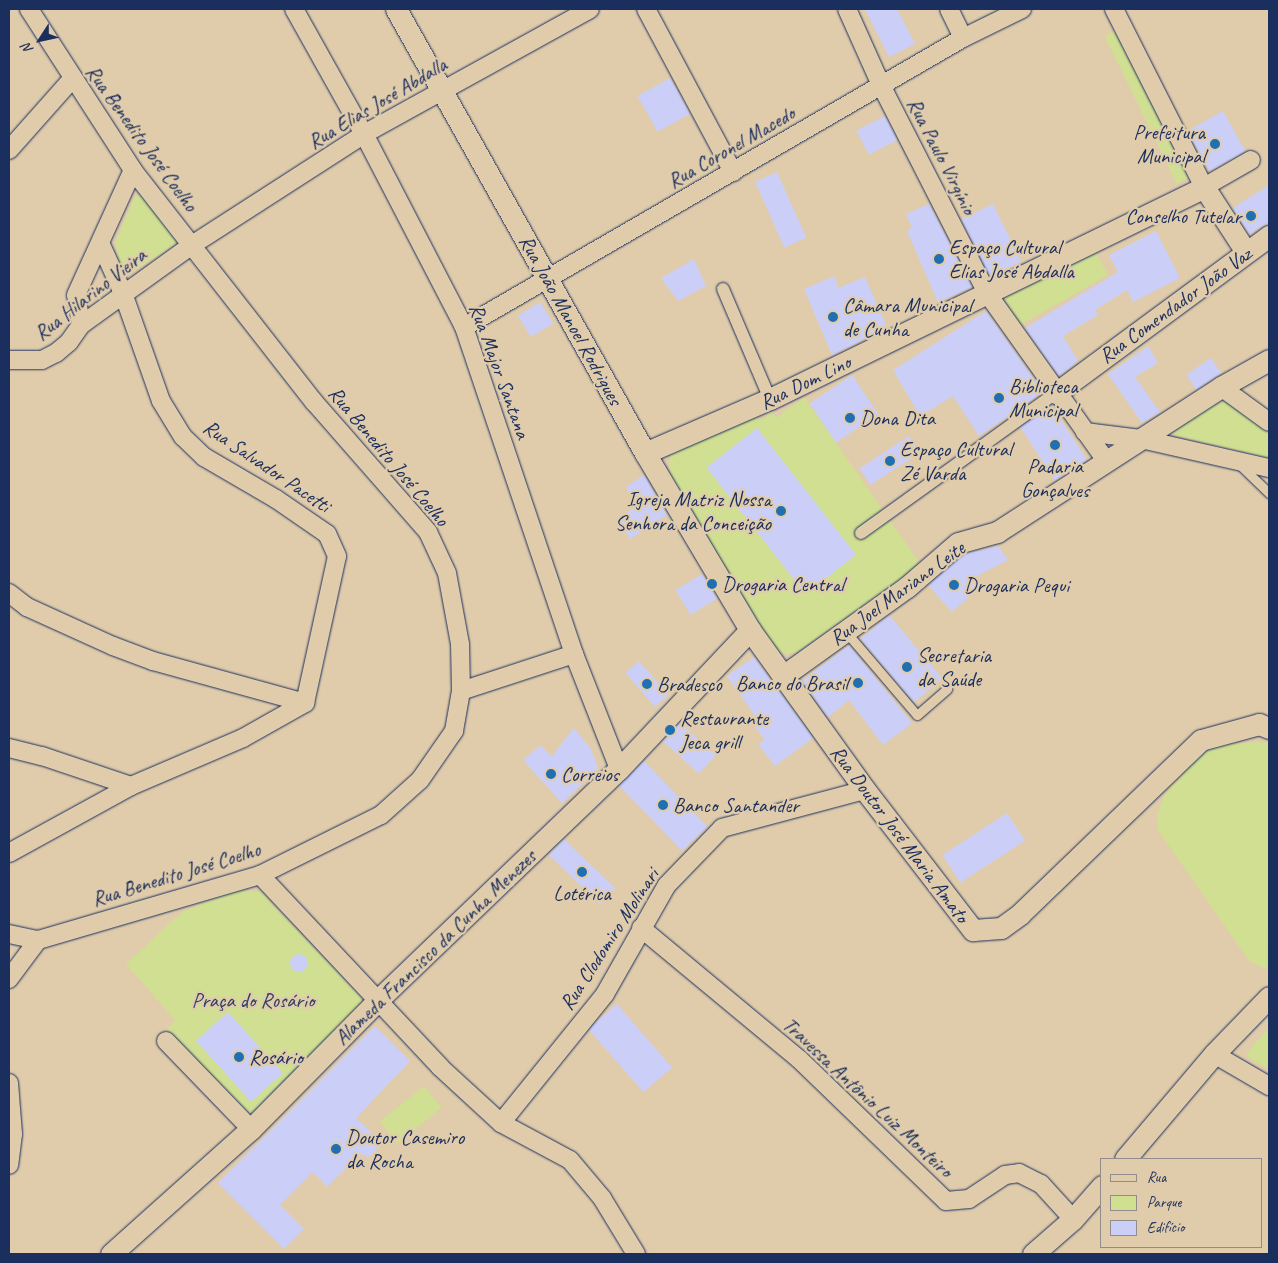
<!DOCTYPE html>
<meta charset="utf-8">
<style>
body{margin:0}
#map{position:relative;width:1278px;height:1263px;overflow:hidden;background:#e0ccab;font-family:Caveat,sans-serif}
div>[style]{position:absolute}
.green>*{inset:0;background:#d0df92;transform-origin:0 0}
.building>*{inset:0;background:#cbcff8;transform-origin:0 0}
.round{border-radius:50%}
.roads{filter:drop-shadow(0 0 1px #1b2f5e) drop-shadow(0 0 1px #1b2f5e)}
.service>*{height:9px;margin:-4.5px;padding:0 4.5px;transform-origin:4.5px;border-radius:4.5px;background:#e0ccab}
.pedestrian>*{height:12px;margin:-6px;padding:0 6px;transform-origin:6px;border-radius:6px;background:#e0ccab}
.minor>*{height:18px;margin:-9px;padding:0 9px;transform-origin:9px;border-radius:9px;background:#e0ccab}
.tertiary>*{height:21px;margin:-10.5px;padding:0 10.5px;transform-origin:10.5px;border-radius:10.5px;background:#e0ccab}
.dots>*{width:14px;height:14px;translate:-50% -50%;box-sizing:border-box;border:2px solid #e0ccab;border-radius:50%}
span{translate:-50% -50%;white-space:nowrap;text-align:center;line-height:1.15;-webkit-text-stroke:4.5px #e0ccab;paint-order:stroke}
.street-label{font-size:21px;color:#1b2f5e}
.poi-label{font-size:21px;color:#1b2f5e}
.right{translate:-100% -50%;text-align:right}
.left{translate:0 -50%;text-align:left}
.park-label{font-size:21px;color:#2d4163}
.frame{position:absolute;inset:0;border:10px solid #1b2f5e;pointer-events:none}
.legend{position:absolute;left:1100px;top:1158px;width:162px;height:90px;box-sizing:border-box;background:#e0ccab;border:1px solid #918d8c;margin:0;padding:6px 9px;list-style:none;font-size:15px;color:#1b2f5e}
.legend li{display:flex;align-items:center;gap:10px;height:25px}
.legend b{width:25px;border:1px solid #918d8c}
.north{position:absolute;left:15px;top:15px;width:50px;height:50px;-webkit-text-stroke:4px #e0ccab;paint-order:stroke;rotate:235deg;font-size:14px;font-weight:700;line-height:20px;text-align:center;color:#1b2f5e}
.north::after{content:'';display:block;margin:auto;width:18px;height:22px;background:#1b2f5e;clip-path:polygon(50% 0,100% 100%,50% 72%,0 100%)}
</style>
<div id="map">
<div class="green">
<i style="left:1119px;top:29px;width:164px;height:16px;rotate:64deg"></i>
<i style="clip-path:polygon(143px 194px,175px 236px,174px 245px,131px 273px,120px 265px,115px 243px,135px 196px)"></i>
<i style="clip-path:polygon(1094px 249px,1108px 275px,1020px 325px,1002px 294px)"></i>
<i style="clip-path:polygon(804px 397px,921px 565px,797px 652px,787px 654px,779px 652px,769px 644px,670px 476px,669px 467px,670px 455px,676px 450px,757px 416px,762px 420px,771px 412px,776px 418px)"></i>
<i style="clip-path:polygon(1224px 401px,1231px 402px,1269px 434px,1269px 458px,1173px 435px,1174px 424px)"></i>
<i style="clip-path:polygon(1259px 742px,1269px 743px,1267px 969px,1250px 962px,1158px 830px,1157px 815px,1165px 794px,1202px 753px,1225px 744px)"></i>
<i style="clip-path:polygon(239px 890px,261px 892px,360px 997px,362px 1005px,250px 1114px,167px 1029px,175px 1020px,126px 964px,183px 911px)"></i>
<i style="clip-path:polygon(1269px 1027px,1269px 1069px,1249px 1058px,1247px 1053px)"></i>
<i style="left:424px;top:1086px;width:28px;height:57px;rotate:51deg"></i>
</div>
<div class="building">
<i style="clip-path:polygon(865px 9px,897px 9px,915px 44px,889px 57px)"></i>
<i style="left:670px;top:78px;width:41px;height:37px;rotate:61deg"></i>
<i style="left:1223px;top:111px;width:46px;height:41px;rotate:61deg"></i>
<i style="left:885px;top:116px;width:27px;height:32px;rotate:63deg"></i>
<i style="left:777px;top:172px;width:72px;height:24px;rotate:66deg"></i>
<i style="clip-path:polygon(1269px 185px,1269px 222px,1249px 234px,1233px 208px)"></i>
<i style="clip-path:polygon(929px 204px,972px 287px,938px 302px,907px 231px,912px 228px,906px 214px)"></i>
<i style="left:993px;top:204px;width:64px;height:35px;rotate:64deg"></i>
<i style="clip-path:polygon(1156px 231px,1180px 278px,1133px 302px,1127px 290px,1095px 310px,1098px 315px,1063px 336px,1078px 361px,1059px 376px,1025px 328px,1118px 272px,1109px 255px)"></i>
<i style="clip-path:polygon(694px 259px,706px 286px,678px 301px,661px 278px)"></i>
<i style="clip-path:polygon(835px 276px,838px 288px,865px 277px,887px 328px,832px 355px,804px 289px)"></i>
<i style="left:540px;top:302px;width:25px;height:26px;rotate:58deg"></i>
<i style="clip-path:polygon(986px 311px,1043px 392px,979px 436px,953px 396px,920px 416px,893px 370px)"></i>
<i style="clip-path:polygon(1148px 346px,1158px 363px,1135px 377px,1160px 412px,1142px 423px,1108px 374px)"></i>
<i style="left:1211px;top:358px;width:18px;height:30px;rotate:56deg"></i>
<i style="left:852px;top:375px;width:47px;height:51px;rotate:56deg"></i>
<i style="left:1052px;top:406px;width:64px;height:38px;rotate:57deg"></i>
<i style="left:757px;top:428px;width:161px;height:64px;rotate:52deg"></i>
<i style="left:909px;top:436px;width:20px;height:59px;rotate:57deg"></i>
<i style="clip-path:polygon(644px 475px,667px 515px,630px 539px,617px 519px,637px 506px,626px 487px)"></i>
<i style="clip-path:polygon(998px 546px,1008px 560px,973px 578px,981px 586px,952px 612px,928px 585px,964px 554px)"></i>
<i style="left:702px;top:574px;width:29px;height:31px;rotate:59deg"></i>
<i style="left:889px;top:615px;width:83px;height:37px;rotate:50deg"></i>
<i style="clip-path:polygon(849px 645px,912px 723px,883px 745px,849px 700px,828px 717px,802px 681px)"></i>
<i style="clip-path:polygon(754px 657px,813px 738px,775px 766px,758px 744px,765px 740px,753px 724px,758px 720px,727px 676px)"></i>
<i style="left:639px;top:661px;width:45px;height:18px;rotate:49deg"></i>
<i style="left:680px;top:723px;width:48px;height:25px;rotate:42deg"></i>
<i style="clip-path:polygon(574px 728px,591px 749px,598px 768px,562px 803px,523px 760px,541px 745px,551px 757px)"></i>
<i style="left:644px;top:761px;width:91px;height:35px;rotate:46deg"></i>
<i style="left:1007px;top:813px;width:33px;height:77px;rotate:57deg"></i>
<i style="left:564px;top:839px;width:71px;height:22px;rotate:44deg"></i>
<i class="round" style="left:290px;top:954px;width:18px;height:18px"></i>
<i style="left:617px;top:1004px;width:84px;height:38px;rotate:49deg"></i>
<i style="left:228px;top:1012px;width:82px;height:43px;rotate:48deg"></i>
<i style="clip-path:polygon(375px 1026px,410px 1061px,356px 1118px,382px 1143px,368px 1158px,362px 1153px,327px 1187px,313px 1172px,280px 1205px,304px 1229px,284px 1249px,218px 1183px)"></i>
</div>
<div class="roads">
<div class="service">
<i style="left:1239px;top:464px;width:42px;rotate:44deg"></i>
<i style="left:846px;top:632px;width:109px;rotate:49.5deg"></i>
<i style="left:917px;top:715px;width:40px;rotate:-41deg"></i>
</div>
<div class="pedestrian">
<i style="left:723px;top:289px;width:120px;rotate:66.9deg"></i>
<i style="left:861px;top:533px;width:240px;rotate:-35.7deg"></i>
</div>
<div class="minor">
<i style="left:294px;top:9px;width:143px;rotate:60.8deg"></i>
<i style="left:364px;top:134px;width:217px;rotate:62.6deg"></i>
<i style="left:464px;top:327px;width:345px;rotate:71.4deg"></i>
<i style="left:574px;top:654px;width:123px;rotate:68.6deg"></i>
<i style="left:646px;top:9px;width:185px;rotate:61.9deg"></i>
<i style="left:847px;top:9px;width:83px;rotate:65.9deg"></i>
<i style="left:881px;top:85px;width:233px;rotate:63deg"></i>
<i style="left:987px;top:293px;width:207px;rotate:54.6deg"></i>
<i style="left:949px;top:9px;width:32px;rotate:64deg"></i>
<i style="left:1114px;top:9px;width:199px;rotate:63.2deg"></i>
<i style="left:1204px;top:187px;width:54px;rotate:-29.9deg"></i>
<i style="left:9px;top:150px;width:95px;rotate:-48.4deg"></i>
<i style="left:81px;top:325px;width:30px;rotate:-99deg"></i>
<i style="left:76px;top:295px;width:137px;rotate:-65.5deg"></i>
<i style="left:464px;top:327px;width:577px;rotate:-30.08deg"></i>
<i style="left:963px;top:38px;width:66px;rotate:-26.2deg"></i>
<i style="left:9px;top:360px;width:33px"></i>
<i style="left:42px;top:360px;width:16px;rotate:-27deg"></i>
<i style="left:56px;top:353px;width:17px;rotate:-40deg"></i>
<i style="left:69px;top:342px;width:21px;rotate:-55deg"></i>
<i style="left:81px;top:325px;width:137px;rotate:-35.8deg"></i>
<i style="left:192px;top:245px;width:205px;rotate:-32.8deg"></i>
<i style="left:364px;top:134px;width:258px;rotate:-28.9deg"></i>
<i style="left:1221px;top:387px;width:59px;rotate:36.1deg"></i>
<i style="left:1085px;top:432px;width:56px;rotate:7.1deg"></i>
<i style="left:1141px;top:439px;width:131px;rotate:12.8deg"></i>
<i style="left:9px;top:593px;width:23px;rotate:38deg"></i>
<i style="left:27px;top:607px;width:94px;rotate:24.4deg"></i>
<i style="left:113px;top:646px;width:43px;rotate:20.6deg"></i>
<i style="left:153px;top:661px;width:158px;rotate:15.4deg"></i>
<i style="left:461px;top:691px;width:119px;rotate:-18.1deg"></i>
<i style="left:9px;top:748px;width:34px;rotate:14deg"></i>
<i style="left:42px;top:756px;width:94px;rotate:18.6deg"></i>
<i style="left:9px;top:853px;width:139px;rotate:-28.8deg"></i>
<i style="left:131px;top:786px;width:122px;rotate:-23.2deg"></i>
<i style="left:243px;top:738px;width:71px;rotate:-29.4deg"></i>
<i style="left:305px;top:703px;width:150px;rotate:-77.7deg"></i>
<i style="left:337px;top:556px;width:24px;rotate:-114deg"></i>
<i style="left:327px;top:534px;width:62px;rotate:-145.5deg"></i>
<i style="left:276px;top:499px;width:83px;rotate:-149.7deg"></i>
<i style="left:204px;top:457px;width:29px;rotate:-136deg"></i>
<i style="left:183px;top:437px;width:42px;rotate:-121.4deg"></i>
<i style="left:161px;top:401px;width:114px;rotate:-109.4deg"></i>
<i style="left:123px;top:293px;width:53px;rotate:-114.6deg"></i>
<i style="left:260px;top:875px;width:263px;rotate:46.8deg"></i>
<i style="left:440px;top:1067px;width:83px;rotate:42.6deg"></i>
<i style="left:501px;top:1123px;width:78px;rotate:28.2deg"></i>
<i style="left:570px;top:1160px;width:50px;rotate:49.9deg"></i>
<i style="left:602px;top:1198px;width:66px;rotate:58.7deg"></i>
<i style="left:641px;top:928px;width:205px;rotate:39.7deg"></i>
<i style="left:799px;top:1059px;width:204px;rotate:44deg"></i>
<i style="left:946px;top:1201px;width:23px;rotate:-5deg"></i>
<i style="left:969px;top:1199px;width:43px;rotate:-33.7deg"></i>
<i style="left:1005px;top:1175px;width:14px;rotate:-8deg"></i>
<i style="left:1019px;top:1173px;width:25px;rotate:27deg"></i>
<i style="left:1041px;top:1184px;width:47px;rotate:47.6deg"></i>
<i style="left:9px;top:934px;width:30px;rotate:12deg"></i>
<i style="left:9px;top:979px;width:49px;rotate:-53.4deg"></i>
<i style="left:38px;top:940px;width:231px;rotate:-16.3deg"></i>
<i style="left:260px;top:875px;width:135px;rotate:-26.4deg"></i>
<i style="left:381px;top:815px;width:52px;rotate:-41.9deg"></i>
<i style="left:420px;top:780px;width:60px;rotate:-55.2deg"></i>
<i style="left:454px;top:731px;width:41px;rotate:-80.1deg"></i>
<i style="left:461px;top:691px;width:47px;rotate:-91.2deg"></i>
<i style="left:460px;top:644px;width:72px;rotate:-100.4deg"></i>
<i style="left:447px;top:573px;width:45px;rotate:-114.9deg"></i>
<i style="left:428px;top:532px;width:173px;rotate:-131.2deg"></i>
<i style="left:314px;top:402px;width:294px;rotate:-128deg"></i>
<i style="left:133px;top:170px;width:192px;rotate:-122.9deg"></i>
<i style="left:166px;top:1041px;width:122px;rotate:46deg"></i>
<i style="left:1214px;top:1054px;width:64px;rotate:30.2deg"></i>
<i style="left:9px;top:1083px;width:51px;rotate:85.5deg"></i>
<i style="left:13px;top:1134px;width:31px;rotate:97deg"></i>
<i style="left:501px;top:1123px;width:166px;rotate:-51.1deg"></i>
<i style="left:605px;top:994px;width:125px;rotate:-60.4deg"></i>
<i style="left:667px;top:885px;width:79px;rotate:-46deg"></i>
<i style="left:722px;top:828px;width:148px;rotate:-14.9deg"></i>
</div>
<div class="tertiary">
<i style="left:396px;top:9px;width:509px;rotate:60.72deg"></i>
<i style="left:645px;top:453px;width:206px;rotate:59.3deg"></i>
<i style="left:750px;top:630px;width:197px;rotate:54.3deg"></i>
<i style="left:865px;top:790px;width:177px;rotate:52.4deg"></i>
<i style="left:973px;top:930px;width:28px;rotate:-4deg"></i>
<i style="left:1001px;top:928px;width:24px;rotate:-36deg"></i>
<i style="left:1020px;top:914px;width:251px;rotate:-43.9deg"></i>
<i style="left:1201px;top:740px;width:60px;rotate:-15.4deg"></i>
<i style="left:1259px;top:724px;width:11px;rotate:22deg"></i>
<i style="left:1056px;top:393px;width:265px;rotate:-36.4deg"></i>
<i style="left:645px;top:453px;width:136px;rotate:-23.4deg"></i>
<i style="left:770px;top:399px;width:483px;rotate:-26deg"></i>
<i style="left:1204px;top:187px;width:77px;rotate:57.1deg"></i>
<i style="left:783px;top:676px;width:153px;rotate:-35.7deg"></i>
<i style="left:907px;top:587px;width:67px;rotate:-40.8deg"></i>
<i style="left:958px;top:543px;width:41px;rotate:-15.8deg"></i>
<i style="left:997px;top:532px;width:267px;rotate:-32.9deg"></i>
<i style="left:1221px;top:387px;width:55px;rotate:-29.4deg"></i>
<i style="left:1125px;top:1159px;width:138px;rotate:-49.7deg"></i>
<i style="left:1214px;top:1054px;width:79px;rotate:-46deg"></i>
<i style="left:111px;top:1254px;width:188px;rotate:-41.8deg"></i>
<i style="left:251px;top:1129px;width:182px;rotate:-45.4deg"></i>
<i style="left:379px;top:999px;width:332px;rotate:-43.8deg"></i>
<i style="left:619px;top:769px;width:191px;rotate:-46.7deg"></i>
<i style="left:1033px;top:1254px;width:53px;rotate:-41.2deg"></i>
<i style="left:1073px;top:1219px;width:44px;rotate:-48.7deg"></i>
</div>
</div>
<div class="dots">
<i style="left:1215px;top:144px;background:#1f6fb2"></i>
<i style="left:1251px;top:216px;background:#1f6fb2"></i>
<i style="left:939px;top:259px;background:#1f6fb2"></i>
<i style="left:833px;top:317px;background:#1f6fb2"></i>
<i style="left:999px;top:398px;background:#1f6fb2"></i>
<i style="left:850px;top:418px;background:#1f6fb2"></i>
<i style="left:1055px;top:445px;background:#1f6fb2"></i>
<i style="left:890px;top:461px;background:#1f6fb2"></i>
<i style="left:781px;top:511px;background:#1f6fb2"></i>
<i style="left:712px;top:584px;background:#1f6fb2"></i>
<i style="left:954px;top:585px;background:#1f6fb2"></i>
<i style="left:907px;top:667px;background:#1f6fb2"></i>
<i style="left:858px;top:683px;background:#1f6fb2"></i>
<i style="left:647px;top:684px;background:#1f6fb2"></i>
<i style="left:670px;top:730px;background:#1f6fb2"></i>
<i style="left:551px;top:774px;background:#1f6fb2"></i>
<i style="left:663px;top:805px;background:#1f6fb2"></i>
<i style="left:582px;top:872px;background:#1f6fb2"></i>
<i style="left:239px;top:1057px;background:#1f6fb2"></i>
<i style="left:336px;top:1149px;background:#1f6fb2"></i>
</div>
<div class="street-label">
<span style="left:377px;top:103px;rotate:-31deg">Rua Elias José Abdalla</span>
<span style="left:142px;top:138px;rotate:54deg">Rua Benedito José Coelho</span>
<span style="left:731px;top:147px;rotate:-30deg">Rua Coronel Macedo</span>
<span style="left:942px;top:156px;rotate:63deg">Rua Paulo Virgínio</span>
<span style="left:90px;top:294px;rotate:-38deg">Rua Hilarino Vieira</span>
<span style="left:1175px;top:305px;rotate:-36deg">Rua Comendador João Vaz</span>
<span style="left:571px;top:320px;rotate:61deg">Rua João Manoel Rodrigues</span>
<span style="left:500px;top:371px;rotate:70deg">Rua Major Santana</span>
<span style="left:805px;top:382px;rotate:-26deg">Rua Dom Lino</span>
<span style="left:389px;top:456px;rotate:50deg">Rua Benedito José Coelho</span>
<span style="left:267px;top:466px;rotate:34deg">Rua Salvador Pacetti</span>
<span style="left:897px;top:593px;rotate:-36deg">Rua Joel Mariano Leite</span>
<span style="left:900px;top:834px;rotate:53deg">Rua Doutor José Maria Amato</span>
<span style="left:176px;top:874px;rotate:-17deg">Rua Benedito José Coelho</span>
<span style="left:609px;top:939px;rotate:-57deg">Rua Clodomiro Molinari</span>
<span style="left:435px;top:947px;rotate:-44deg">Alameda Francisco da Cunha Menezes</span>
<span style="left:868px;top:1097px;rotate:43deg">Travessa Antônio Luiz Monteiro</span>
</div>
<div class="poi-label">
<span class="right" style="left:1205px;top:144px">Prefeitura<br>Municipal</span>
<span class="right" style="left:1241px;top:216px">Conselho Tutelar</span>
<span class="left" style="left:949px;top:259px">Espaço Cultural<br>Elias José Abdalla</span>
<span class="left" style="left:843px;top:317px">Câmara Municipal<br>de Cunha</span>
<span class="left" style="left:1009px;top:398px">Biblioteca<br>Municipal</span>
<span class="left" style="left:860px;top:418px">Dona Dita</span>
<span class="left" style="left:900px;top:461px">Espaço Cultural<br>Zé Varda</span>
<span style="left:1055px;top:478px">Padaria<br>Gonçalves</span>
<span class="right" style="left:771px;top:511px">Igreja Matriz Nossa<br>Senhora da Conceição</span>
<span class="left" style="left:722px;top:584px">Drogaria Central</span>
<span class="left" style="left:964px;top:585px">Drogaria Pequi</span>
<span class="left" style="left:917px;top:667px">Secretaria<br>da Saúde</span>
<span class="right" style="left:848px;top:683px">Banco do Brasil</span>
<span class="left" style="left:657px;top:684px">Bradesco</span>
<span class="left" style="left:680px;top:730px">Restaurante<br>Jeca grill</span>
<span class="left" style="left:561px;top:774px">Correios</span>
<span class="left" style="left:673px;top:805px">Banco Santander</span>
<span style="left:582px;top:893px">Lotérica</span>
<span class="left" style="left:249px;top:1057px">Rosário</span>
<span class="left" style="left:346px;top:1149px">Doutor Casemiro<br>da Rocha</span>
</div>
<div class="park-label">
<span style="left:253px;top:1000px">Praça do Rosário</span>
</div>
<div class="frame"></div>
<ul class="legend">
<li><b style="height:6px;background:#e0ccab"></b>Rua</li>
<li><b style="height:14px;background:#d0df92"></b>Parque</li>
<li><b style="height:14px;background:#cbcff8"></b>Edifício</li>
</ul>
<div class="north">N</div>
</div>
